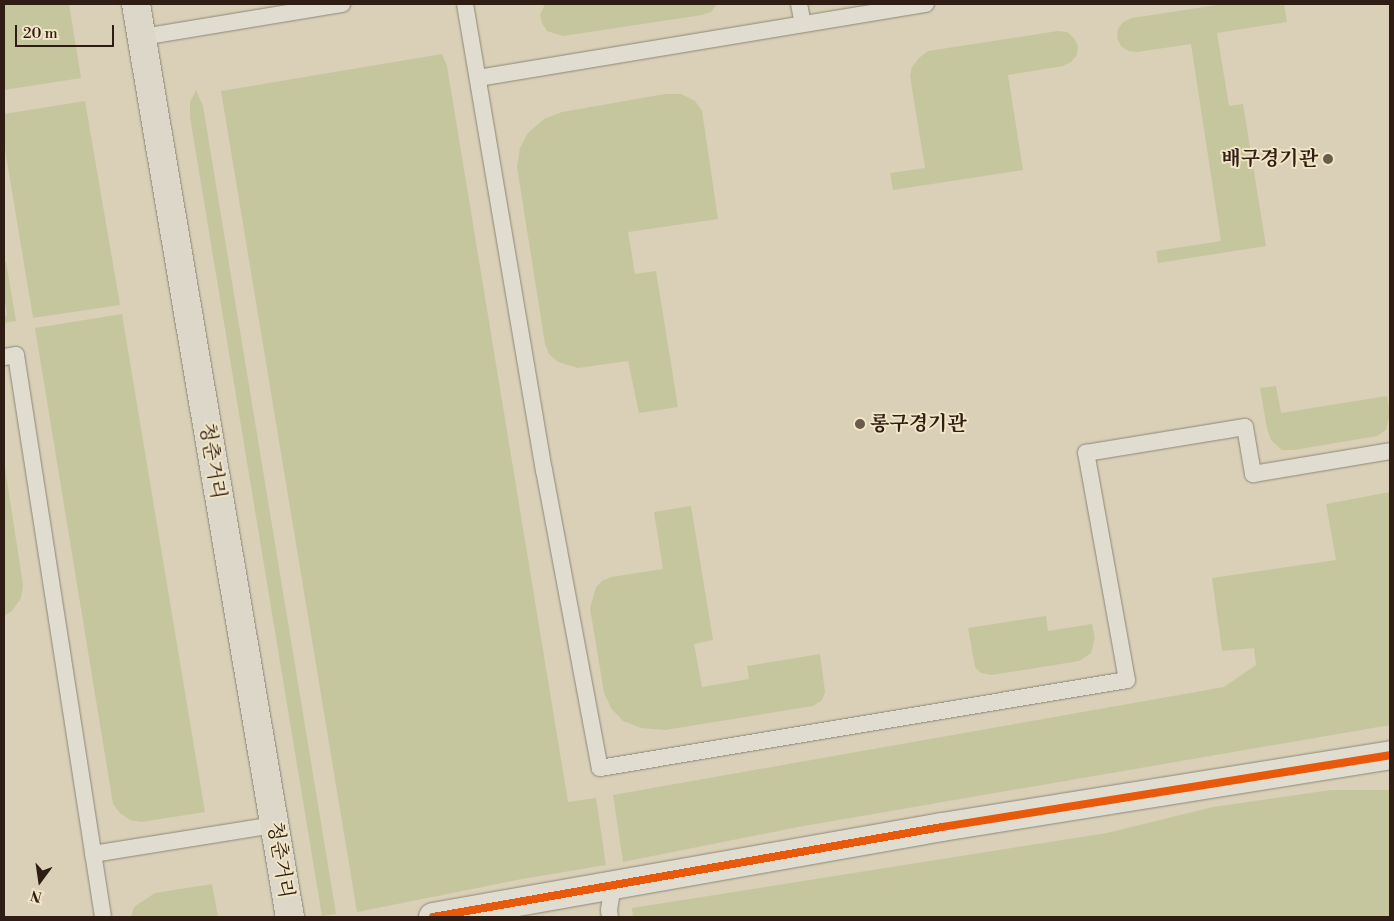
<!DOCTYPE html>
<meta charset="utf-8">
<style>
body{margin:0}
#map{position:relative;width:1394px;height:921px;overflow:hidden;background:#d9d0b7;font-family:"Libre Bodoni","Noto Serif KR",serif}
div>[style]{position:absolute}
.green>*{inset:0;background:#c5c69e}
.roads{filter:drop-shadow(0 0 1px #8e8778) drop-shadow(0 0 1px #8e8778)}
.lane>*{height:16px;margin:-8px;padding:0 8px;transform-origin:8px;border-radius:8px;background:#e1dcd0}
.street>*{height:28px;margin:-14px;padding:0 14px;transform-origin:14px;border-radius:14px;background:#e1dcd0}
.primary>*{height:28px;margin:-14px;padding:0 14px;transform-origin:14px;border-radius:14px;background:#dcd7c8}
.cycleway>*{height:8px;margin:-4px;padding:0 4px;transform-origin:4px;border-radius:4px;background:#e8590c}
.dots>*{width:14px;height:14px;translate:-50% -50%;box-sizing:border-box;border:2px solid #f0e5c6;border-radius:50%}
span{translate:-50% -50%;white-space:nowrap;text-align:center;line-height:1.15;-webkit-text-stroke:4px #f0e5c6;paint-order:stroke}
.poi-label{font-size:20px;color:#2f1c13;font-weight:700}
.right{translate:-100% -50%;text-align:right}
.left{translate:0 -50%;text-align:left}
.street-label{font-size:20px;color:#2f1c13}
.frame{position:absolute;inset:0;border:5px solid #2f1c13;pointer-events:none}
.north{position:absolute;left:15px;top:856px;width:50px;height:50px;-webkit-text-stroke:4px #f0e5c6;paint-order:stroke;rotate:194deg;font-size:14px;font-weight:700;line-height:20px;text-align:center;color:#2f1c13}
.north::after{content:'';display:block;margin:auto;width:18px;height:22px;background:#2f1c13;clip-path:polygon(50% 0,100% 100%,50% 72%,0 100%)}
.scale{position:absolute;left:15px;top:25px;width:99px;height:22px;box-sizing:border-box;border:2px solid #2f1c13;border-top:0;padding-left:6px;font-size:15px;line-height:18px;white-space:nowrap;color:#2f1c13;-webkit-text-stroke:4px #f0e5c6;paint-order:stroke}
</style>
<div id="map">
<div class="green">
<i style="clip-path:polygon(4px 4px,69px 4px,81px 78px,4px 90px)"></i>
<i style="clip-path:polygon(545px 4px,717px 4px,711px 12px,702px 15px,563px 36px,547px 31px,542px 23px,540px 15px)"></i>
<i style="clip-path:polygon(1224px 4px,1284px 4px,1287px 22px,1217px 33px,1229px 106px,1243px 104px,1266px 246px,1158px 263px,1156px 251px,1221px 241px,1191px 44px,1137px 52px,1128px 51px,1121px 46px,1117px 38px,1118px 29px,1123px 22px,1132px 18px)"></i>
<i style="clip-path:polygon(1058px 31px,1067px 32px,1074px 38px,1078px 46px,1077px 55px,1071px 62px,1063px 66px,1008px 75px,1023px 170px,893px 190px,890px 173px,925px 168px,910px 76px,912px 67px,919px 58px,928px 51px)"></i>
<i style="clip-path:polygon(442px 54px,447px 66px,568px 802px,596px 798px,606px 865px,522px 879px,357px 912px,221px 91px)"></i>
<i style="clip-path:polygon(196px 90px,203px 106px,336px 914px,322px 916px,190px 117px,190px 102px)"></i>
<i style="clip-path:polygon(665px 94px,681px 94px,695px 101px,702px 111px,718px 219px,628px 232px,635px 274px,656px 271px,678px 407px,639px 413px,628px 361px,578px 368px,558px 362px,549px 354px,545px 344px,517px 167px,520px 148px,528px 133px,544px 119px,562px 112px)"></i>
<i style="clip-path:polygon(85px 101px,120px 305px,33px 318px,4px 143px,4px 114px)"></i>
<i style="clip-path:polygon(4px 262px,6px 262px,16px 321px,4px 323px,4px 316px,7px 315px,4px 294px)"></i>
<i style="clip-path:polygon(122px 314px,205px 812px,141px 822px,130px 820px,120px 813px,113px 804px,35px 328px)"></i>
<i style="clip-path:polygon(1276px 386px,1281px 413px,1387px 396px,1390px 413px,1386px 430px,1377px 436px,1294px 450px,1282px 450px,1271px 440px,1267px 429px,1260px 388px)"></i>
<i style="clip-path:polygon(4px 461px,23px 585px,21px 598px,12px 611px,4px 616px)"></i>
<i style="clip-path:polygon(1390px 492px,1390px 725px,798px 827px,623px 862px,613px 795px,1224px 687px,1256px 665px,1254px 648px,1222px 651px,1212px 578px,1336px 560px,1326px 504px)"></i>
<i style="clip-path:polygon(691px 506px,713px 640px,694px 644px,702px 687px,749px 679px,747px 666px,820px 654px,825px 692px,822px 700px,813px 706px,665px 730px,641px 728px,623px 721px,611px 708px,604px 693px,590px 608px,596px 587px,602px 581px,611px 577px,663px 569px,654px 512px)"></i>
<i style="clip-path:polygon(1046px 616px,1048px 631px,1092px 624px,1095px 638px,1091px 653px,1079px 661px,992px 675px,981px 673px,975px 667px,968px 628px)"></i>
<i style="clip-path:polygon(1331px 790px,1390px 790px,1390px 917px,633px 917px,632px 908px,1107px 833px,1213px 807px)"></i>
<i style="clip-path:polygon(212px 884px,218px 917px,131px 917px,134px 907px,155px 893px)"></i>
</div>
<div class="roads">
<div class="lane">
<i style="left:465px;top:4px;width:473px;rotate:80.4deg"></i>
<i style="left:544px;top:470px;width:303px;rotate:79.4deg"></i>
<i style="left:600px;top:768px;width:534px;rotate:-9.48deg"></i>
<i style="left:1127px;top:680px;width:231px;rotate:-100.2deg"></i>
<i style="left:1086px;top:453px;width:161px;rotate:-9.3deg"></i>
<i style="left:1245px;top:427px;width:48px;rotate:80.3deg"></i>
<i style="left:1253px;top:474px;width:139px;rotate:-9.5deg"></i>
<i style="left:799px;top:4px;width:20px;rotate:79deg"></i>
<i style="left:142px;top:37px;width:203px;rotate:-9.4deg"></i>
<i style="left:478px;top:78px;width:454px;rotate:-9.4deg"></i>
<i style="left:4px;top:357px;width:12px;rotate:-9deg"></i>
<i style="left:16px;top:355px;width:569px;rotate:81.2deg"></i>
<i style="left:93px;top:854px;width:184px;rotate:-9.1deg"></i>
<i style="left:610px;top:917px;width:7px;rotate:-98deg"></i>
<i style="left:609px;top:910px;width:25px;rotate:-81deg"></i>
</div>
<div class="street">
<i style="left:433px;top:917px;width:517px;rotate:-10.03deg"></i>
<i style="left:942px;top:827px;width:454px;rotate:-9.1deg"></i>
</div>
<div class="primary">
<i style="left:136px;top:4px;width:926px;rotate:80.43deg"></i>
</div>
</div>
<div class="cycleway">
<i style="left:433px;top:917px;width:517px;rotate:-10.03deg"></i>
<i style="left:942px;top:827px;width:454px;rotate:-9.1deg"></i>
</div>
<div class="dots">
<i style="left:1328px;top:159px;background:#6a5b4c"></i>
<i style="left:860px;top:424px;background:#6a5b4c"></i>
</div>
<div class="poi-label">
<span class="right" style="left:1318px;top:159px">배구경기관</span>
<span class="left" style="left:870px;top:424px">롱구경기관</span>
</div>
<div class="street-label">
<span style="left:212px;top:461px;rotate:81deg">청춘거리</span>
<span style="left:280px;top:860px;rotate:81deg">청춘거리</span>
</div>
<div class="frame"></div>
<div class="north">N</div>
<div class="scale">20 m</div>
</div>
